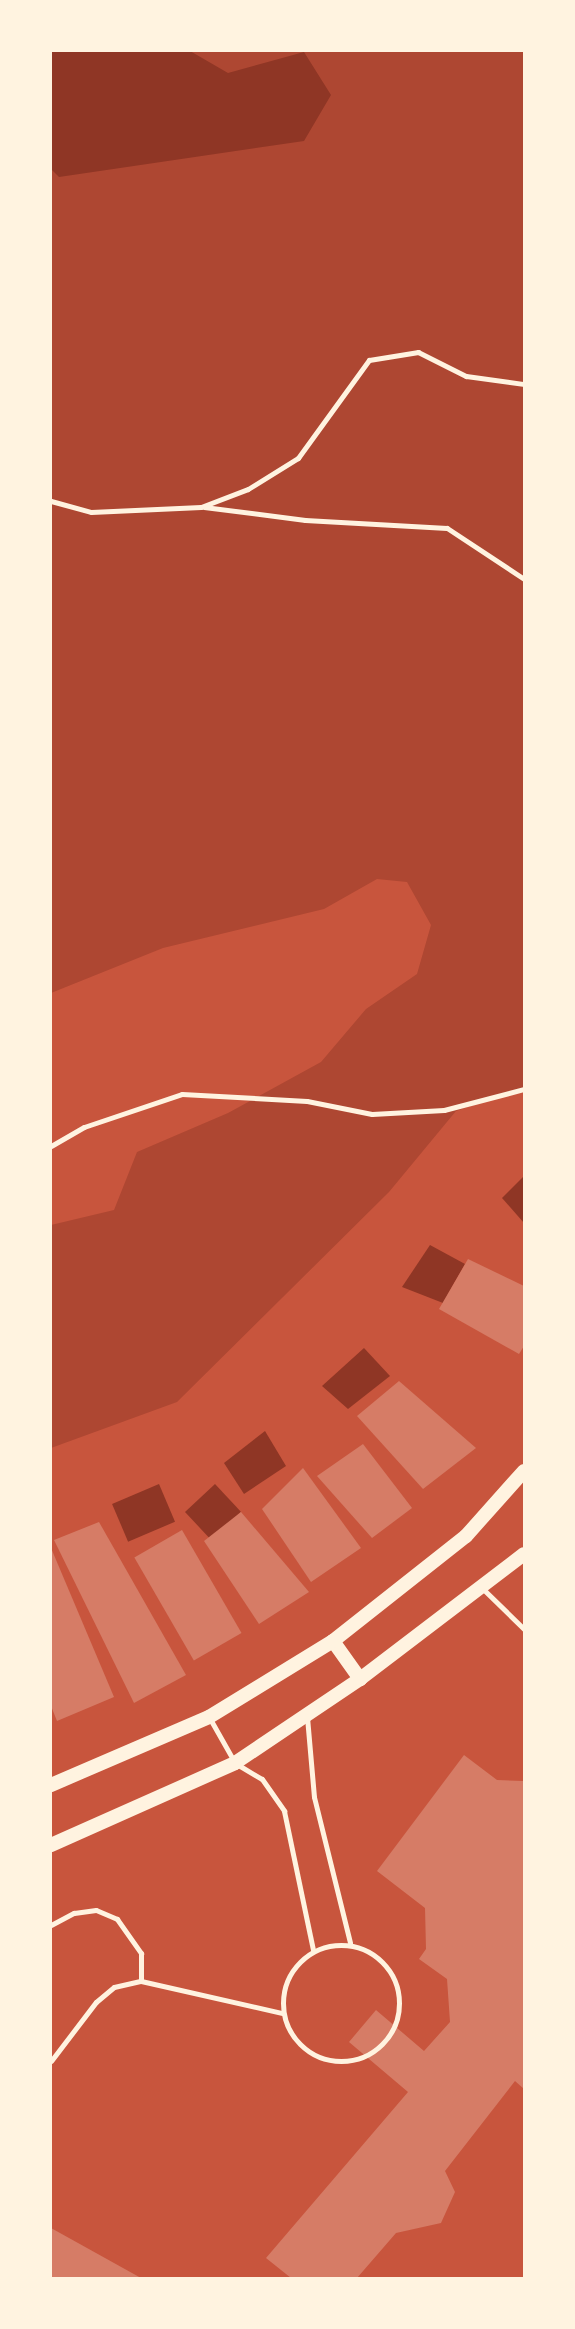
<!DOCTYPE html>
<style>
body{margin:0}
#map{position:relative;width:575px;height:2329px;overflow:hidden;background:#c8553d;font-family:"Alegreya Sans",sans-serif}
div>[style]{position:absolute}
.green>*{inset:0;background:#ae4732}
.water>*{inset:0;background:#8f3625;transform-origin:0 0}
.building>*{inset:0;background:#d67c66;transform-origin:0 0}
.service>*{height:5px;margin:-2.5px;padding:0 2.5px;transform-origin:2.5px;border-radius:2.5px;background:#fff3e0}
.service>.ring{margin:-2.5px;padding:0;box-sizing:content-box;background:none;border:5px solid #fff3e0;border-radius:50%}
.secondary>*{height:14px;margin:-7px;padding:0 7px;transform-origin:7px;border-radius:7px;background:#fff3e0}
span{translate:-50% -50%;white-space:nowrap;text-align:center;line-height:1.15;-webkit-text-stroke:7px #fff3e0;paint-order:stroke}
.frame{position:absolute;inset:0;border:52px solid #fff3e0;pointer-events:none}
</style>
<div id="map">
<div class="green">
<i style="clip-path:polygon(51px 51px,524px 51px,524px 1088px,456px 1111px,389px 1192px,177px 1402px,51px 1448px,51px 1225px,114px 1210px,137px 1152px,228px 1113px,321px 1062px,366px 1009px,417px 974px,431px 925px,407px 882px,377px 879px,324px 909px,163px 948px,51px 993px)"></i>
</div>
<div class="water">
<i style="clip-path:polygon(51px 51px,190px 51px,228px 73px,304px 52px,331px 95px,304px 141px,59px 177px,51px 169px)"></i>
<i style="clip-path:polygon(524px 1176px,524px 1223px,502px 1198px)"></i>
<i style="clip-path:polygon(430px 1245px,465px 1264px,443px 1303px,402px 1287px)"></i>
<i style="clip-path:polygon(364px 1348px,390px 1376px,348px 1409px,322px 1386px)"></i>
<i style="clip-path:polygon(265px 1431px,286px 1466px,244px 1494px,224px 1463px)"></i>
<i style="left:159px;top:1484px;width:41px;height:51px;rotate:67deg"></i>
<i style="left:215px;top:1484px;width:38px;height:41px;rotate:47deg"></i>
</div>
<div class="building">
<i style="clip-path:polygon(468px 1259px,524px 1286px,524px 1346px,519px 1354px,439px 1309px)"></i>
<i style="clip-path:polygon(399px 1381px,476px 1448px,423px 1489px,357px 1416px)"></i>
<i style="clip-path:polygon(363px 1444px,412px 1508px,372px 1538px,317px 1476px)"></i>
<i style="clip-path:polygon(303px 1468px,361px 1548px,311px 1582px,262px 1509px)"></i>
<i style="clip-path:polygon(241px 1512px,309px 1592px,259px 1624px,204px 1541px)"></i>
<i style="clip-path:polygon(99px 1522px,186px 1675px,134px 1703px,54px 1540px)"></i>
<i style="left:182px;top:1530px;width:119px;height:55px;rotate:60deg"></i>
<i style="clip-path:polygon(51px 1548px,114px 1697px,57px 1721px,51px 1706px)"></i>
<i style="clip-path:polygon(464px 1755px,497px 1780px,524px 1781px,524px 2089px,515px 2081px,445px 2171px,455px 2192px,441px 2223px,396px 2233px,357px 2278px,291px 2278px,266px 2258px,408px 2092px,349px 2042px,376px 2010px,424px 2051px,450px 2022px,447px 1979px,419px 1959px,426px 1949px,425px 1908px,377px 1871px)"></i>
<i style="clip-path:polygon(51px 2228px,141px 2278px,51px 2278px)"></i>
</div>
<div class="service">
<i style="left:51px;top:501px;width:41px;rotate:15.4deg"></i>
<i style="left:91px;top:512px;width:110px;rotate:-2.6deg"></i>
<i style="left:201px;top:507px;width:50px;rotate:-21deg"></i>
<i style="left:248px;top:489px;width:59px;rotate:-31.8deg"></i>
<i style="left:298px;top:458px;width:121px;rotate:-54.1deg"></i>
<i style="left:369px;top:360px;width:50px;rotate:-9.3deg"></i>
<i style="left:418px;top:352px;width:54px;rotate:26.6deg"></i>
<i style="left:466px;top:376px;width:59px;rotate:7.9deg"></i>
<i style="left:204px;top:507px;width:102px;rotate:7.3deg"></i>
<i style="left:305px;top:520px;width:142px;rotate:3.2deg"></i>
<i style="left:447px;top:528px;width:92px;rotate:33.5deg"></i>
<i style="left:51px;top:1146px;width:38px;rotate:-30deg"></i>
<i style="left:84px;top:1127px;width:103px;rotate:-18.6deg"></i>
<i style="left:182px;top:1094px;width:125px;rotate:3.2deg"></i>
<i style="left:307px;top:1101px;width:66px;rotate:11.3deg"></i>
<i style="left:372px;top:1114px;width:72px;rotate:-3.2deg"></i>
<i style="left:444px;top:1110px;width:83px;rotate:-14.7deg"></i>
<i style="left:482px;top:1588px;width:59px;rotate:44.3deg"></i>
<i style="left:209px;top:1717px;width:53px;rotate:60.5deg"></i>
<i style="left:235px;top:1763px;width:31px;rotate:31deg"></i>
<i style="left:262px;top:1779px;width:39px;rotate:55deg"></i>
<i style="left:284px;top:1811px;width:142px;rotate:78.2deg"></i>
<i style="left:307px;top:1717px;width:80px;rotate:85deg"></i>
<i style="left:314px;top:1797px;width:150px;rotate:76.1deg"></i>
<i style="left:51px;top:1925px;width:26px;rotate:-28deg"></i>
<i style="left:74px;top:1913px;width:22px;rotate:-8deg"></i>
<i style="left:96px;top:1910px;width:23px;rotate:23deg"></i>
<i style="left:117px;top:1919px;width:42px;rotate:54.8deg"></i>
<i style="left:141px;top:1953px;width:28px;rotate:90deg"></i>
<i class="ring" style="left:283px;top:1945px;width:111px;height:111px"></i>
<i style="left:51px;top:2061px;width:74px;rotate:-52.7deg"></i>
<i style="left:96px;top:2002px;width:23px;rotate:-40deg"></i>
<i style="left:114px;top:1987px;width:28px;rotate:-13deg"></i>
<i style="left:141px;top:1981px;width:145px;rotate:12.8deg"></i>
</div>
<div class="secondary">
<i style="left:333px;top:1641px;width:47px;rotate:54.6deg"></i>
<i style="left:51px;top:1785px;width:172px;rotate:-23.3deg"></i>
<i style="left:209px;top:1717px;width:145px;rotate:-31.5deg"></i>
<i style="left:333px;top:1641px;width:169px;rotate:-38.3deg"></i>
<i style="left:466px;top:1536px;width:87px;rotate:-48.3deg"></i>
<i style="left:51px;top:1845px;width:201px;rotate:-24deg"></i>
<i style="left:235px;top:1763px;width:151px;rotate:-33.9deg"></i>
<i style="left:360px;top:1679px;width:206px;rotate:-37.3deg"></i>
</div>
<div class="frame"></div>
</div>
